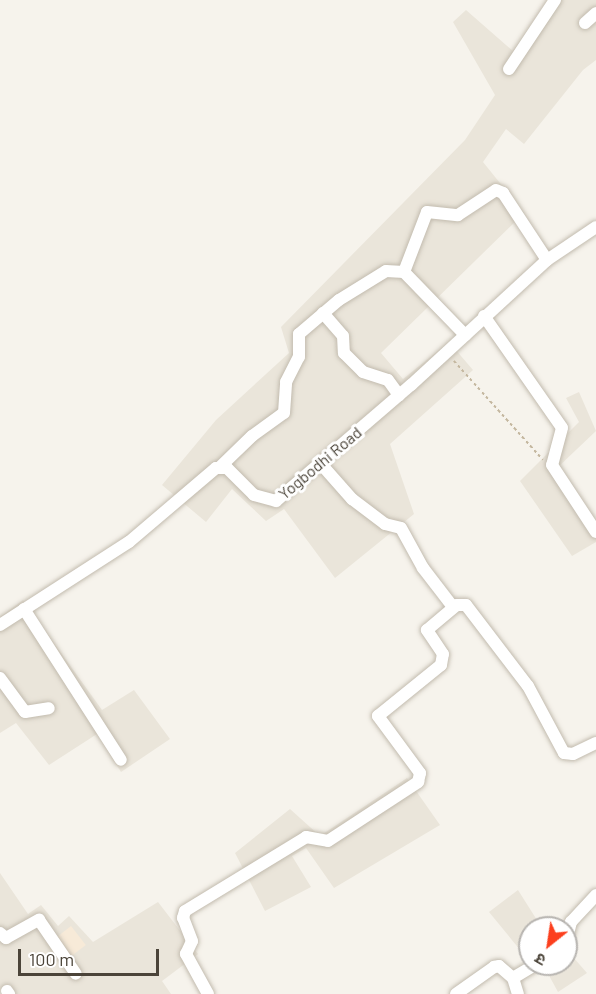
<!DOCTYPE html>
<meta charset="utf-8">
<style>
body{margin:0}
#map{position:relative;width:596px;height:994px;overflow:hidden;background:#f6f3ec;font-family:Barlow,"Noto Sans Devanagari",sans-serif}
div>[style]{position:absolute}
.residential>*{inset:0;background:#eae5da}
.commercial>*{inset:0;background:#f7ead8;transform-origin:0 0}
.path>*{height:1.5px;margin-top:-0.75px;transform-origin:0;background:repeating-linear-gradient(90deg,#c4b79f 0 3px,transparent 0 6px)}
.roads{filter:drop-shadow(0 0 2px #c2bbae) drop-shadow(0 0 2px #c2bbae)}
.minor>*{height:12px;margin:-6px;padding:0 6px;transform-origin:6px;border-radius:6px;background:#fff}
span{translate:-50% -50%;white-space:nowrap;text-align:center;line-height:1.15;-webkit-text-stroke:6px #fff;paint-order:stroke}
.street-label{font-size:16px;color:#4b4439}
.north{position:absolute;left:518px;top:916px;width:60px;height:60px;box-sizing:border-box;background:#fff;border:2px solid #b7b4b0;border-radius:50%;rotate:210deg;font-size:16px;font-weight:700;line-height:24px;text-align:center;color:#4b4439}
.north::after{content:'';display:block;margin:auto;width:21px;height:27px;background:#fc3f1d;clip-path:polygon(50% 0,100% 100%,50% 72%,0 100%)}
.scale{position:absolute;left:18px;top:949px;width:141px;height:27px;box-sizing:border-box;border:3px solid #4b4439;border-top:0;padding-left:8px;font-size:18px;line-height:21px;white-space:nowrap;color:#4b4439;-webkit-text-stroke:4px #fff;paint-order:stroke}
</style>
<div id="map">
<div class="residential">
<i style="clip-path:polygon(549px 0,596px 0,596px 60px,583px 70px,524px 144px,506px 129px,483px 162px,524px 213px,381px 353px,403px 379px,449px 342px,473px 370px,390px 444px,414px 514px,335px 578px,284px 509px,266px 521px,232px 489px,206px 522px,162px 485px,216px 420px,289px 353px,281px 327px,465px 140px,495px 95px,453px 22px,466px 10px,513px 51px)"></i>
<i style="clip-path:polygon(579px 392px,596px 431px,557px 468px,596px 522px,596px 542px,572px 556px,520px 481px,579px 422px,566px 398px)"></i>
<i style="clip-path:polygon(23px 600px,102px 710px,134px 690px,170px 739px,121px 772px,97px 734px,49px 765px,16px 723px,0 733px,0 617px)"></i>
<i style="clip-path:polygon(407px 778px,440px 825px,334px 888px,306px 848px,292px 856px,311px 887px,265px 911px,235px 853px,290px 809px,320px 836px)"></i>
<i style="clip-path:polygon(0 873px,28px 914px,41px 905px,58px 926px,69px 916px,93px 942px,158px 902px,198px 954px,162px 981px,171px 994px,3px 994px,0 989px)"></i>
<i style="clip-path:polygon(518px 890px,542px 928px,530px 928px,530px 962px,489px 912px)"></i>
<i style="clip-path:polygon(566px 949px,587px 973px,558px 992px,546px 970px,539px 973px,531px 964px,566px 964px)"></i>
</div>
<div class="commercial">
<i style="left:71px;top:926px;width:24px;height:19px;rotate:52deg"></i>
</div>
<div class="path">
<i style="left:454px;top:361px;width:133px;rotate:48deg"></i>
</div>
<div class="roads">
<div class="minor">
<i style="left:585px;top:23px;width:15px;rotate:-42deg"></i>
<i style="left:509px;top:69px;width:83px;rotate:-56.3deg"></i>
<i style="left:404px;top:272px;width:64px;rotate:-69deg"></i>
<i style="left:427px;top:212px;width:31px;rotate:6deg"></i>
<i style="left:458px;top:215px;width:45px;rotate:-33.3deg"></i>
<i style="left:496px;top:190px;width:8px;rotate:23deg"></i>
<i style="left:503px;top:193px;width:80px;rotate:56.7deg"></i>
<i style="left:323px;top:313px;width:30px;rotate:49deg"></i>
<i style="left:343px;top:336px;width:17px;rotate:87deg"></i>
<i style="left:344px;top:353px;width:27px;rotate:45deg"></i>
<i style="left:363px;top:372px;width:26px;rotate:18deg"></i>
<i style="left:388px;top:380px;width:19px;rotate:54deg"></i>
<i style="left:484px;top:316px;width:136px;rotate:55.1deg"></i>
<i style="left:562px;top:428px;width:38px;rotate:105deg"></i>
<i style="left:552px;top:465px;width:80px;rotate:56.7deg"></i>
<i style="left:321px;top:464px;width:47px;rotate:48.5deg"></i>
<i style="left:352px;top:499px;width:41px;rotate:37.1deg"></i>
<i style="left:385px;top:524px;width:16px;rotate:14deg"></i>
<i style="left:401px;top:528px;width:46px;rotate:61.2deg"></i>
<i style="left:423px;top:568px;width:49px;rotate:52.4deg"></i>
<i style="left:221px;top:466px;width:43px;rotate:-44.1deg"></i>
<i style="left:252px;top:436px;width:39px;rotate:-36deg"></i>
<i style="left:284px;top:413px;width:31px;rotate:-86deg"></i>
<i style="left:286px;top:382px;width:28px;rotate:-63deg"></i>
<i style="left:299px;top:357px;width:23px;rotate:-90deg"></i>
<i style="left:299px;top:334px;width:52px;rotate:-40.4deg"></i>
<i style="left:339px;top:300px;width:55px;rotate:-31.7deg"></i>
<i style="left:386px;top:271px;width:18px;rotate:3deg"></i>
<i style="left:404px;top:272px;width:88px;rotate:45.9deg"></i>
<i style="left:24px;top:609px;width:179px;rotate:57.3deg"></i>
<i style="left:0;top:625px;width:153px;rotate:-32.8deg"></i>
<i style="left:129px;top:542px;width:114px;rotate:-40.4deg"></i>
<i style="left:216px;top:468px;width:11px"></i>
<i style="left:227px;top:468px;width:38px;rotate:45deg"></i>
<i style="left:254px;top:495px;width:23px;rotate:15deg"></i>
<i style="left:276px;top:501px;width:178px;rotate:-40.7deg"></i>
<i style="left:411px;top:385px;width:185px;rotate:-42.6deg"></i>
<i style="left:547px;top:260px;width:59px;rotate:-34deg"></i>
<i style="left:0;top:678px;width:42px;rotate:53.7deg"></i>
<i style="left:25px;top:712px;width:24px;rotate:-9deg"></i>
<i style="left:0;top:933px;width:8px;rotate:40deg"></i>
<i style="left:6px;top:938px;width:38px;rotate:-29deg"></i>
<i style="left:39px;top:920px;width:65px;rotate:55.6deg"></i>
<i style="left:566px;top:942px;width:21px;rotate:-76deg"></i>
<i style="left:571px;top:922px;width:37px;rotate:-47deg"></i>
<i style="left:513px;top:978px;width:17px;rotate:73deg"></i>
<i style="left:7px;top:991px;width:4px;rotate:56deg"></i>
<i style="left:208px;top:994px;width:46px;rotate:-118.8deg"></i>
<i style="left:186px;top:954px;width:14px;rotate:-65deg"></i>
<i style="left:192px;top:941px;width:25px;rotate:-111deg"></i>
<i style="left:183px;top:918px;width:7px;rotate:-74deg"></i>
<i style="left:185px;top:911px;width:142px;rotate:-31.4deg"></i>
<i style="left:306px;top:837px;width:22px;rotate:10deg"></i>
<i style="left:328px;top:841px;width:108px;rotate:-33.2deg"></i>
<i style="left:418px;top:782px;width:9px;rotate:-77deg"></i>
<i style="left:420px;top:773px;width:71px;rotate:-126.4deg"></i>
<i style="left:378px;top:716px;width:81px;rotate:-39deg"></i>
<i style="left:441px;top:665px;width:11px;rotate:-80deg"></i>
<i style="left:443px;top:654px;width:29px;rotate:-124deg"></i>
<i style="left:427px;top:630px;width:39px;rotate:-40deg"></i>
<i style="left:457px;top:605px;width:9px"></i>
<i style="left:466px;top:605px;width:102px;rotate:52.6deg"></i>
<i style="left:528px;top:686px;width:76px;rotate:61.8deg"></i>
<i style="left:564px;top:753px;width:9px;rotate:6deg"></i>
<i style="left:573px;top:754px;width:25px;rotate:-26deg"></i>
<i style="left:456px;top:994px;width:47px;rotate:-35.4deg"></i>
<i style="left:494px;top:967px;width:5px;rotate:-11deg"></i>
<i style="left:499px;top:966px;width:18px;rotate:41deg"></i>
<i style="left:513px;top:978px;width:27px;rotate:-31deg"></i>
</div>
</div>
<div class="street-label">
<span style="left:320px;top:463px;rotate:-40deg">Yogbodhi Road</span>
</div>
<div class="north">उ</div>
<div class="scale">100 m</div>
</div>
